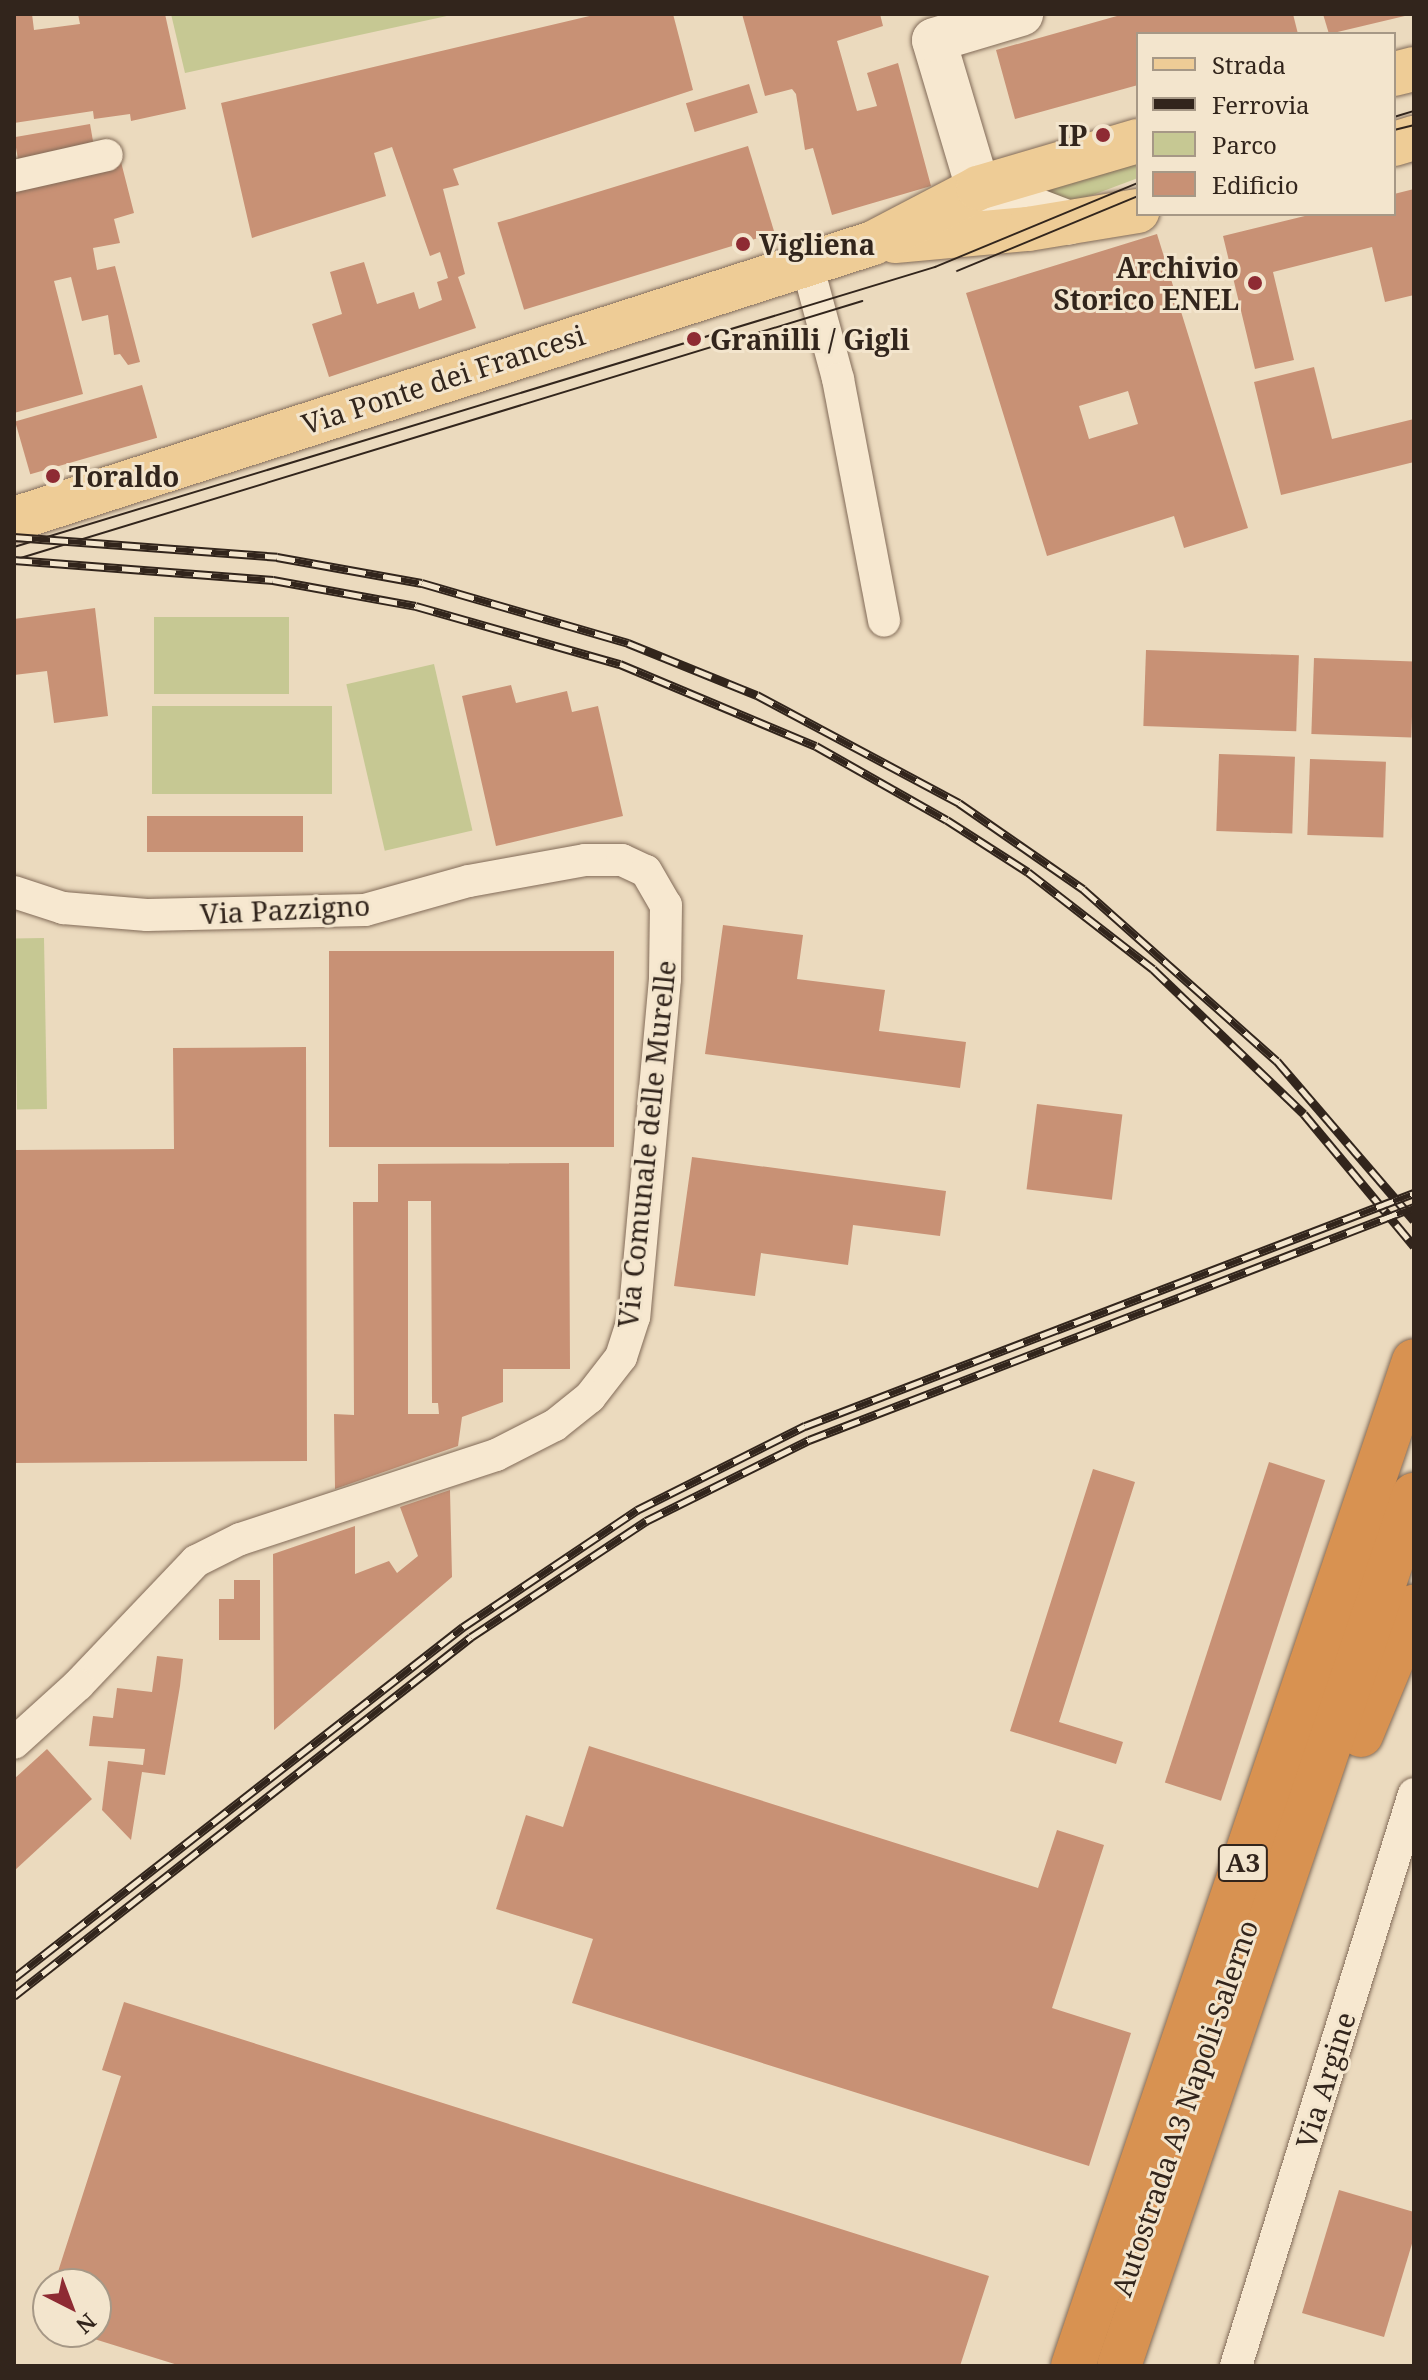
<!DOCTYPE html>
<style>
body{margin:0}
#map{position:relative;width:1428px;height:2380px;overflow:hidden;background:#ebdabe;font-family:"Noto Serif",serif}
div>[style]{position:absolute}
.green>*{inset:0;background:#c6c893;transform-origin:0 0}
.building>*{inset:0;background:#c89175;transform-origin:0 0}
.roads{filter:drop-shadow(0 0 2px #826b58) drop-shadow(0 0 2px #826b58)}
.minor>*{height:32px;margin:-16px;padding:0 16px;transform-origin:16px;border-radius:16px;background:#f7e8d0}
.secondary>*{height:44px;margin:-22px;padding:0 22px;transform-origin:22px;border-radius:22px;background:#f7e8d0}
.primary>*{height:44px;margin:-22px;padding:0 22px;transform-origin:22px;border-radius:22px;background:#eecc96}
.motorway>*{height:44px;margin:-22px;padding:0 22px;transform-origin:22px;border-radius:22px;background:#d89251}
.tram>*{height:2px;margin:-1px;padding:0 1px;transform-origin:1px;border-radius:1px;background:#32251c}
.rail>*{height:9px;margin-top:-4.5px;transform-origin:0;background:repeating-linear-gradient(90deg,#f3e5cd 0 18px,#32251c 0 36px);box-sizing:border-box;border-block:2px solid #32251c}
.dots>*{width:22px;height:22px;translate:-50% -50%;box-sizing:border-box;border:4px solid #f3e5cd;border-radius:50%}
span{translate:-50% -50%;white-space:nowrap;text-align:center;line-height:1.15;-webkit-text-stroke:6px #f3e5cd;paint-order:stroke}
.shield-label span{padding:2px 6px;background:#f3e5cd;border:2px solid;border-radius:6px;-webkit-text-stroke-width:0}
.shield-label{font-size:26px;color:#32251c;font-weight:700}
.poi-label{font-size:28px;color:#32251c;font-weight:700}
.right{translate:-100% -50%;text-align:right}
.left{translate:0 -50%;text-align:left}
.street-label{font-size:28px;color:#32251c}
.frame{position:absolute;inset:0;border:16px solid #32251c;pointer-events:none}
.legend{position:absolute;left:1136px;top:32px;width:260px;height:184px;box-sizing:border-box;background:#f3e5cd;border:2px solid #a69886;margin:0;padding:10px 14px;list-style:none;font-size:24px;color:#32251c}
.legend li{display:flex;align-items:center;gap:16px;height:40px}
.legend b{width:40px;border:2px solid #a69886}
.north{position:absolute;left:32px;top:2268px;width:80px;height:80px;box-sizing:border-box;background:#f3e5cd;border:2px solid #a69886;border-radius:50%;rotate:138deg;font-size:22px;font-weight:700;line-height:32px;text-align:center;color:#32251c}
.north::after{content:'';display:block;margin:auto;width:28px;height:36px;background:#8e2b33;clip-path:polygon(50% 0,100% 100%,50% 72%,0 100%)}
</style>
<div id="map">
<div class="green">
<i style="clip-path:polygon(171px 14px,456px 14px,185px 73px)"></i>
<i style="clip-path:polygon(1138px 155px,1138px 178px,1074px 202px,1026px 190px)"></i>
<i style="left:154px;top:617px;width:135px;height:77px"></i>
<i style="left:434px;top:664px;width:171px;height:90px;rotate:77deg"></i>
<i style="left:152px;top:706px;width:180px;height:88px"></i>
<i style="left:44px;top:938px;width:171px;height:30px;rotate:89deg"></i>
</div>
<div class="building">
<i style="clip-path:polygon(14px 14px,32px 14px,34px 30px,80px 24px,78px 14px,165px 14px,186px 109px,131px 121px,130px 114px,94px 119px,93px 111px,14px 123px)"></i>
<i style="clip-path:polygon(598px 14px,673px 14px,693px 90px,453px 169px,459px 185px,443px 189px,465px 274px,458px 277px,476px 328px,329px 377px,312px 324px,342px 314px,330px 272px,364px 262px,377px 304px,414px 292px,419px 309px,442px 300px,437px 282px,448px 278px,440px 252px,430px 256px,392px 147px,374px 153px,386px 196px,252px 238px,221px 103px)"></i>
<i style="clip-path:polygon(742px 14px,880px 14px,883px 26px,837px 41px,857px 111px,877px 106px,867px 73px,898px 63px,931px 186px,832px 215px,813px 148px,805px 150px,796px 94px,792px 89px,765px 96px)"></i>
<i style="clip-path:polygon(1124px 14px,1293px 14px,1298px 34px,1138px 34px,1138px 85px,1015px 119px,996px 50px)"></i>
<i style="clip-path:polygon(1323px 14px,1409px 14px,1409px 15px,1329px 34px)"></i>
<i style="left:749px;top:84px;width:30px;height:66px;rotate:73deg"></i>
<i style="left:90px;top:124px;width:23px;height:77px;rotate:80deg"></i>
<i style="left:748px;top:146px;width:91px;height:262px;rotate:73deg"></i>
<i style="clip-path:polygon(121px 162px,134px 213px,114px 219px,120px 243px,93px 248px,97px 270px,115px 266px,140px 362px,128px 365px,120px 354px,114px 355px,108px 315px,82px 321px,71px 277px,54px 281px,83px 394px,14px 413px,14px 189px)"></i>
<i style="clip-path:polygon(1414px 189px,1414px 295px,1385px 302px,1372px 247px,1273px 272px,1294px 360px,1255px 369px,1223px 236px,1313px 214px,1394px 214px,1394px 194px)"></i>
<i style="clip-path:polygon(evenodd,1157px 234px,1248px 528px,1184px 548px,1174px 516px,1047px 556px,966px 293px,1157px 234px,1128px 391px,1138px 424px,1089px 439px,1079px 406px,1128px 391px)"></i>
<i style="clip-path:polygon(1314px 367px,1332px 439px,1414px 419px,1414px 462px,1281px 495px,1254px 382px)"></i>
<i style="left:142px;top:385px;width:55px;height:132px;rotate:74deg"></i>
<i style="clip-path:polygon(95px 608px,108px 716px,54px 723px,47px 671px,14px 675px,14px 619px)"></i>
<i style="left:1146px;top:650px;width:153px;height:76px;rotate:2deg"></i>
<i style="left:1314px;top:658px;width:100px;height:76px;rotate:2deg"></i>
<i style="clip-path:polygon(511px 685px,516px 703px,567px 691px,572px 712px,598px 706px,623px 816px,496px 846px,462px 696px)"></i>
<i style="left:1219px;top:754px;width:76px;height:77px;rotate:2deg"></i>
<i style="left:1310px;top:759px;width:76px;height:76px;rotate:2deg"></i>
<i style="left:147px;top:816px;width:156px;height:36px"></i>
<i style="clip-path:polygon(723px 925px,803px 935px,797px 979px,885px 990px,879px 1031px,966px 1042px,960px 1088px,705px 1054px)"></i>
<i style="left:614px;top:951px;width:196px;height:285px;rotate:90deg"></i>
<i style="clip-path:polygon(306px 1047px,307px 1461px,14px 1463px,14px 1150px,174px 1149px,173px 1048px)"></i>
<i style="left:1037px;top:1104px;width:86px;height:86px;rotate:7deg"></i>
<i style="clip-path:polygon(692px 1157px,946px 1191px,940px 1236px,853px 1225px,848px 1265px,761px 1253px,755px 1296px,674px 1286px)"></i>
<i style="clip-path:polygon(evenodd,569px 1163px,570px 1369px,503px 1369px,503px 1402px,462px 1417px,458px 1446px,335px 1489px,334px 1414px,354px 1415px,353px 1202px,378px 1202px,378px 1164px,569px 1163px,408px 1201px,431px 1201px,432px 1403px,438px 1403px,439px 1414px,408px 1414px,408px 1201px)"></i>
<i style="left:1269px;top:1462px;width:59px;height:337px;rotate:18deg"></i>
<i style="clip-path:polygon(1093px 1469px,1135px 1482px,1059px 1722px,1123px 1742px,1116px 1764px,1010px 1731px)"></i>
<i style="clip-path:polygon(450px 1490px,452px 1577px,274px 1730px,273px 1554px,355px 1526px,355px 1574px,389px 1561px,397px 1573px,418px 1556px,400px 1507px)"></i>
<i style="clip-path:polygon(234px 1580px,260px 1580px,260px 1640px,219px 1640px,219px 1599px,234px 1599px)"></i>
<i style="clip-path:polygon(157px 1656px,183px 1659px,180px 1686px,165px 1775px,142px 1772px,131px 1840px,102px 1810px,108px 1761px,143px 1765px,145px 1749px,89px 1746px,93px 1716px,113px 1718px,117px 1688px,152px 1692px)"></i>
<i style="clip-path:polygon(589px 1746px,1038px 1888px,1057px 1830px,1104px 1845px,1052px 2008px,1131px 2033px,1089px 2166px,572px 2003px,593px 1939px,496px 1909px,526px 1815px,563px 1827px)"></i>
<i style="clip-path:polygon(47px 1749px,92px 1799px,14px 1871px,14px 1779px)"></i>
<i style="clip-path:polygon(124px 2002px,989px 2276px,960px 2366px,181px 2366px,75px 2333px,96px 2332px,96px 2284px,54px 2284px,121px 2076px,102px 2070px)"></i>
<i style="clip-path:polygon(1339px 2190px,1414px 2212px,1414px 2237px,1384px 2337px,1302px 2313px)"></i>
</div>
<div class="roads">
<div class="minor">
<i style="left:14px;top:176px;width:95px;rotate:-12.7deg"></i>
<i style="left:807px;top:264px;width:119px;rotate:74.9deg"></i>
<i style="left:838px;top:379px;width:246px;rotate:79.2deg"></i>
<i style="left:14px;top:892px;width:52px;rotate:18.1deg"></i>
<i style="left:63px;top:908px;width:84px;rotate:4.8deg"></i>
<i style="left:147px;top:915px;width:218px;rotate:-1.3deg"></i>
<i style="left:365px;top:910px;width:108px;rotate:-15.6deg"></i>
<i style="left:469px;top:881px;width:118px;rotate:-10.3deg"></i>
<i style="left:585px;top:860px;width:37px"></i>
<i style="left:622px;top:860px;width:26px;rotate:25deg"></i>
<i style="left:646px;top:871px;width:39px;rotate:60deg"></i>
<i style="left:666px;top:905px;width:74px;rotate:90.8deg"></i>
<i style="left:665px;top:979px;width:339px;rotate:95.2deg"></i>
<i style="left:634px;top:1317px;width:42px;rotate:108deg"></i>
<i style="left:621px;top:1357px;width:51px;rotate:127.8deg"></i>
<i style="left:590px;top:1397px;width:45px;rotate:141.3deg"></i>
<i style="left:555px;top:1425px;width:66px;rotate:153deg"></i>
<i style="left:496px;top:1455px;width:269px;rotate:161.8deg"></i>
<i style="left:240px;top:1539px;width:49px;rotate:153.4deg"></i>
<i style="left:196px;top:1561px;width:171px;rotate:133.6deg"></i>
<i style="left:78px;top:1685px;width:86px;rotate:137.8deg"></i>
<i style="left:1236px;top:2366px;width:599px;rotate:-72.71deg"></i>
</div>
<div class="secondary">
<i style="left:978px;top:188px;width:154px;rotate:-106.6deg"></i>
<i style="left:934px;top:40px;width:91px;rotate:-16.6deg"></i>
<i style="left:978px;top:188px;width:97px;rotate:21deg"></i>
</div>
<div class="primary">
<i style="left:1394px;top:74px;width:21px;rotate:-14deg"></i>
<i style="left:1394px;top:144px;width:21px;rotate:-17deg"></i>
<i style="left:895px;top:241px;width:134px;rotate:-5.2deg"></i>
<i style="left:1028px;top:229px;width:111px;rotate:-9.3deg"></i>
<i style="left:14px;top:519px;width:902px;rotate:-17.81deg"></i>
<i style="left:873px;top:243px;width:119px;rotate:-27.6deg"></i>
<i style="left:978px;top:188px;width:167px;rotate:-16.4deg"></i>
</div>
<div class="motorway">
<i style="left:1361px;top:1735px;width:139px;rotate:-67.5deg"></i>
<i style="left:1073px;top:2366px;width:1061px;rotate:-71.26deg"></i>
<i style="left:1119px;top:2366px;width:920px;rotate:-71.29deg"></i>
</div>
</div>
<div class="tram">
<i style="left:1394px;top:117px;width:21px;rotate:-17deg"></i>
<i style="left:1394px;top:130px;width:21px;rotate:-14deg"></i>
<i style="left:957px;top:271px;width:196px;rotate:-22.5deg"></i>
<i style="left:14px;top:547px;width:963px;rotate:-16.91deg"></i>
<i style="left:935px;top:267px;width:220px;rotate:-22.5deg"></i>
<i style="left:14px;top:560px;width:887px;rotate:-16.98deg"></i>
</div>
<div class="rail">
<i style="left:14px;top:537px;width:264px;rotate:4.3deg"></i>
<i style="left:277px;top:557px;width:147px;rotate:10.2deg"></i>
<i style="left:422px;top:583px;width:215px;rotate:16.2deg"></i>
<i style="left:628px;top:643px;width:139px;rotate:22deg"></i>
<i style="left:757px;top:695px;width:229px;rotate:28.1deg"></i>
<i style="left:959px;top:803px;width:151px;rotate:34.7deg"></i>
<i style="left:1083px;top:889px;width:259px;rotate:41.6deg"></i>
<i style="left:1277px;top:1061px;width:210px;rotate:49.3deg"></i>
<i style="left:14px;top:560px;width:260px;rotate:4.4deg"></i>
<i style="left:273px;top:580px;width:145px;rotate:10.3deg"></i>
<i style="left:416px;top:606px;width:212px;rotate:15.9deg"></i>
<i style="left:620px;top:664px;width:212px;rotate:22.7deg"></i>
<i style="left:816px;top:746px;width:150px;rotate:29.5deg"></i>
<i style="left:947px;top:820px;width:96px;rotate:32.7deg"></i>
<i style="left:1028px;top:872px;width:158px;rotate:37.8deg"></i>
<i style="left:1153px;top:969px;width:209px;rotate:43.8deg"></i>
<i style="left:1304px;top:1114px;width:172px;rotate:50.2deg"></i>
<i style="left:14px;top:1978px;width:570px;rotate:-38.02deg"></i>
<i style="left:463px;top:1627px;width:210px;rotate:-33.9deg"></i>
<i style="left:637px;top:1510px;width:188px;rotate:-26.6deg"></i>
<i style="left:805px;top:1426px;width:652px;rotate:-20.94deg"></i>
<i style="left:14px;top:1996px;width:581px;rotate:-38.15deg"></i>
<i style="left:471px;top:1637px;width:210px;rotate:-33.5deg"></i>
<i style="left:646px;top:1521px;width:182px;rotate:-26.4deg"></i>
<i style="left:809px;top:1440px;width:648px;rotate:-21.06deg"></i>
</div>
<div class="dots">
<i style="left:1103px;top:135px;background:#8e2b33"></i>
<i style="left:743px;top:244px;background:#8e2b33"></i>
<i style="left:1255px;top:283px;background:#8e2b33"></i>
<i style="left:694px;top:339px;background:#8e2b33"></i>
<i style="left:53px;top:476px;background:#8e2b33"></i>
</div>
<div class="shield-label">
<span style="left:1243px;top:1863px">A3</span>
</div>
<div class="poi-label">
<span class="right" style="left:1087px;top:135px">IP</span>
<span class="left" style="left:759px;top:244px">Vigliena</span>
<span class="right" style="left:1239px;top:283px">Archivio<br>Storico ENEL</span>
<span class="left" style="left:710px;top:339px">Granilli / Gigli</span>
<span class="left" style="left:69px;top:476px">Toraldo</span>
</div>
<div class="street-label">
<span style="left:443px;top:379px;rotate:-18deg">Via Ponte dei Francesi</span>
<span style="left:285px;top:909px;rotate:-3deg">Via Pazzigno</span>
<span style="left:646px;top:1144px;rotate:-84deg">Via Comunale delle Murelle</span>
<span style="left:1325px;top:2080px;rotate:-73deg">Via Argine</span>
<span style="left:1184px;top:2108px;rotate:-71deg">Autostrada A3 Napoli-Salerno</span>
</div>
<div class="frame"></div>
<ul class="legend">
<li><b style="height:10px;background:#eecc96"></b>Strada</li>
<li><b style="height:10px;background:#32251c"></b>Ferrovia</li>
<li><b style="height:22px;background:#c6c893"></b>Parco</li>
<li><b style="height:22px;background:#c89175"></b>Edificio</li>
</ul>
<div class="north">N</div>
</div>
